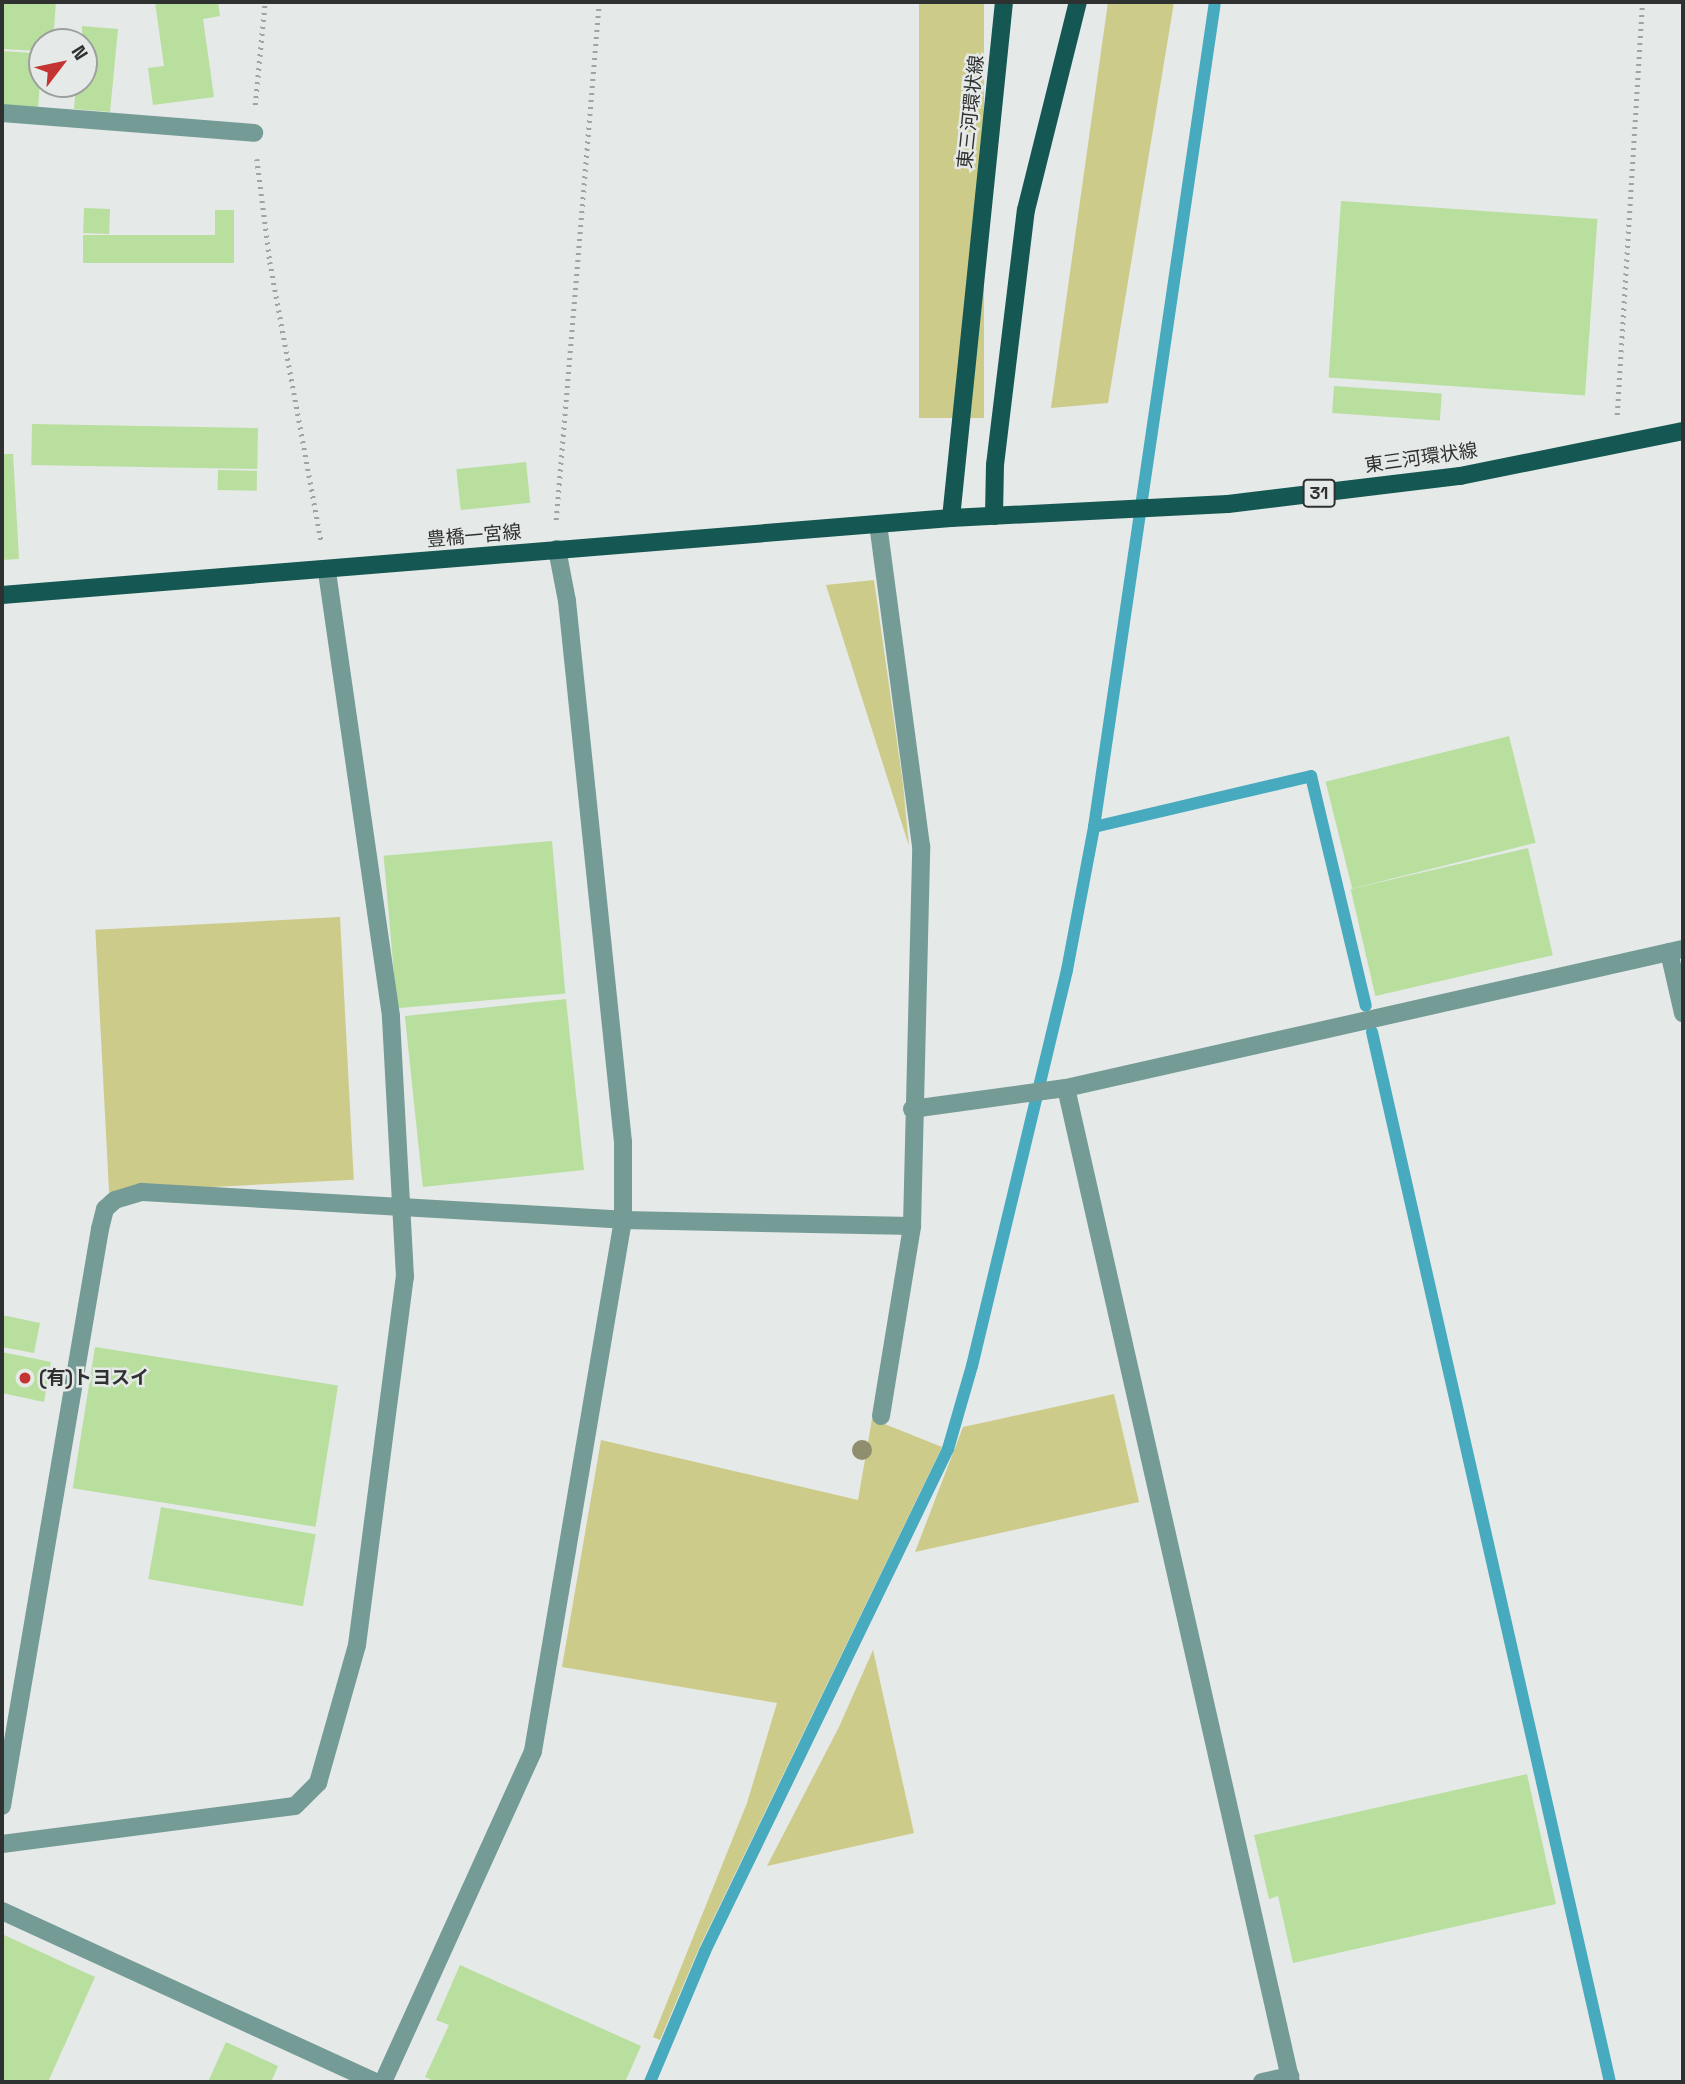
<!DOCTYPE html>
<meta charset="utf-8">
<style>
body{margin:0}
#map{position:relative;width:1685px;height:2084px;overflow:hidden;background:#e5e9e7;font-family:"Space Grotesk","Noto Sans JP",sans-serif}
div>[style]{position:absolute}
.green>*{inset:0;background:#cdcb89;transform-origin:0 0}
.stream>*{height:12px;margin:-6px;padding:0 6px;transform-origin:6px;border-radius:6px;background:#47aabe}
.building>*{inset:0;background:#b8df9e;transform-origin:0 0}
.path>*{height:4.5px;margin-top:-2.25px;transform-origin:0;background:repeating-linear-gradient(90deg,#a0a3a1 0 2px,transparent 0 7px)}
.minor>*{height:18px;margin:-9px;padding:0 9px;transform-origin:9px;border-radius:9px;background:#749b96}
.major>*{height:18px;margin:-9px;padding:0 9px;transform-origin:9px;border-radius:9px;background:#155752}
.trees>*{width:20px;height:20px;margin:-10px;border-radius:50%;background:#8f8f6e}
.dots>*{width:19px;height:19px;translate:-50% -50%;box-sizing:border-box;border:4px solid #e5e9e7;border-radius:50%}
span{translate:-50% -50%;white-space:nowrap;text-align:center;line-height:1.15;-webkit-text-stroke:5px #e5e9e7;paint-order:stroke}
.shield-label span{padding:2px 5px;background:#e5e9e7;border:2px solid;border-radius:5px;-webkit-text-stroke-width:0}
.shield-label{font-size:18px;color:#2f3130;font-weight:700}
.street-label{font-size:19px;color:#2f3130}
.poi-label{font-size:19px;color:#2f3130;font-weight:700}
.left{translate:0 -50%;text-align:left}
.frame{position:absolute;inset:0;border:4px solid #2f3130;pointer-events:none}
.north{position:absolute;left:28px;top:28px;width:70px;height:70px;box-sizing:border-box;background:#e5e9e7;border:2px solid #9c9f9e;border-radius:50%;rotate:58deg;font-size:19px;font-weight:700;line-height:28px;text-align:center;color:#2f3130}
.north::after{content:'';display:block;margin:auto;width:24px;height:32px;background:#c33432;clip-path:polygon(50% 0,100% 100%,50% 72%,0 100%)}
</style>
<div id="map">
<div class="green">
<i style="left:919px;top:2px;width:65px;height:416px"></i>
<i style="clip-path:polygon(1108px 2px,1174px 2px,1108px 403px,1051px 408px)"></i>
<i style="clip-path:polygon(874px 580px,903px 784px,909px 846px,826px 585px)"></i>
<i style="left:340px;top:917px;width:263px;height:245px;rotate:87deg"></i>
<i style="clip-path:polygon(1114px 1394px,1139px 1502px,915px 1552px,963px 1427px)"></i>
<i style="clip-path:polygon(872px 1419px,942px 1447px,699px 1948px,660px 2040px,653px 2037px,747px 1803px,777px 1703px,562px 1667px,601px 1440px,858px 1500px)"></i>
<i style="clip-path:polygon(873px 1650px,914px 1833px,767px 1866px,839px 1727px)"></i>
</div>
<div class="stream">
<i style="left:1094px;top:827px;width:223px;rotate:-13.2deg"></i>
<i style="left:1311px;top:776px;width:236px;rotate:76.6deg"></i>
<i style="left:1372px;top:1032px;width:1077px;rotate:77.23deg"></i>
<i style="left:650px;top:2082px;width:142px;rotate:-67.2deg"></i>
<i style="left:705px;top:1951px;width:558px;rotate:-64.17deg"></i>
<i style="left:948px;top:1449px;width:86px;rotate:-73.9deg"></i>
<i style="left:972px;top:1366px;width:407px;rotate:-76.5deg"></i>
<i style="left:1067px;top:970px;width:146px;rotate:-79.3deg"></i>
<i style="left:1094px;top:827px;width:834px;rotate:-81.66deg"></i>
</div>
<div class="building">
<i style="clip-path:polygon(2px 2px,56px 2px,53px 42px,42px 42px,42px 51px,2px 49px)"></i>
<i style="clip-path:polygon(155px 2px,218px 2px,220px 16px,203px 19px,214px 97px,153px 105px,148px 68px,164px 66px)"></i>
<i style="clip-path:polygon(82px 26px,118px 29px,110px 112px,74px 109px,76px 84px,84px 84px)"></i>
<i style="left:2px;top:51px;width:40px;height:59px;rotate:4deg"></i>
<i style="left:1341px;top:201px;width:257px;height:177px;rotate:4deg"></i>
<i style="left:84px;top:208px;width:26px;height:25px;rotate:2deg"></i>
<i style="left:215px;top:210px;width:19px;height:25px"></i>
<i style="left:83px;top:235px;width:151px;height:28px"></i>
<i style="left:1334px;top:386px;width:108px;height:27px;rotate:4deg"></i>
<i style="left:32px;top:424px;width:226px;height:41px;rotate:1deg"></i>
<i style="clip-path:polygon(2px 454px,13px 454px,19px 559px,2px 560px)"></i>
<i style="left:526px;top:462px;width:41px;height:70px;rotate:84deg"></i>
<i style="left:218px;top:470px;width:39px;height:20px;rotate:1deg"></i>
<i style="left:1509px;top:736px;width:110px;height:189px;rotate:76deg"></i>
<i style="left:552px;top:841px;width:153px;height:169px;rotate:85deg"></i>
<i style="left:1528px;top:848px;width:110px;height:182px;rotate:77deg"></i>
<i style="left:566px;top:999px;width:172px;height:162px;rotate:84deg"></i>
<i style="clip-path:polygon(2px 1315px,40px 1323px,34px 1353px,2px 1347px)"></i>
<i style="left:95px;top:1347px;width:246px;height:143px;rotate:9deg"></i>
<i style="clip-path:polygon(2px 1352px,51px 1362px,44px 1402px,2px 1393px)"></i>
<i style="left:161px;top:1507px;width:157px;height:73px;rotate:10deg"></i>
<i style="clip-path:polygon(1527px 1774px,1556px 1904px,1293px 1963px,1278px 1896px,1269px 1899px,1254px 1835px)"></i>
<i style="clip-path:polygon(2px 1934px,95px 1977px,48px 2082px,2px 2082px)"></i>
<i style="clip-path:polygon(460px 1965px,641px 2046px,625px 2082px,436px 2082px,425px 2077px,449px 2025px,436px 2020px)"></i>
<i style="clip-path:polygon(226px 2042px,278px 2066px,271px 2082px,208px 2082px)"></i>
</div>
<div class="path">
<i style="left:255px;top:105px;width:103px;rotate:-84.5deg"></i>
<i style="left:257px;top:159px;width:104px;rotate:82.8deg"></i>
<i style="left:270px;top:262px;width:284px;rotate:79.6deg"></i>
<i style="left:1617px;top:415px;width:414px;rotate:-86.5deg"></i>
<i style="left:556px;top:520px;width:520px;rotate:-85.25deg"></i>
</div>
<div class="minor">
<i style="left:2px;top:113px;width:253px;rotate:4.5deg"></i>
<i style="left:1669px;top:952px;width:63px;rotate:77.1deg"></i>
<i style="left:1066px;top:1088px;width:1019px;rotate:77.25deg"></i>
<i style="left:912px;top:1109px;width:155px;rotate:-7.8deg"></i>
<i style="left:1066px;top:1088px;width:632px;rotate:-12.7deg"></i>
<i style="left:881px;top:1416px;width:193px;rotate:-80.7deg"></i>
<i style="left:2px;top:1806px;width:585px;rotate:-80.36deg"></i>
<i style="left:100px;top:1229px;width:21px;rotate:-76deg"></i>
<i style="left:105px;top:1209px;width:13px;rotate:-42deg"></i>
<i style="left:115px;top:1200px;width:28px;rotate:-17deg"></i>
<i style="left:142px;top:1192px;width:482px;rotate:3.3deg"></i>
<i style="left:623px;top:1220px;width:289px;rotate:1.2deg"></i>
<i style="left:912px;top:1226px;width:380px;rotate:-88.6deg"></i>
<i style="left:921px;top:846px;width:324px;rotate:-97.6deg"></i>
<i style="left:2px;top:1844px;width:295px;rotate:-7.4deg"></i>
<i style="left:295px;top:1806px;width:33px;rotate:-45deg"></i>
<i style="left:318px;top:1783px;width:143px;rotate:-74.2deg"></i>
<i style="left:357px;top:1645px;width:371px;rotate:-82.6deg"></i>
<i style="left:405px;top:1277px;width:261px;rotate:-93.1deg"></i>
<i style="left:391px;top:1016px;width:450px;rotate:-98.2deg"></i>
<i style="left:2px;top:1911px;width:410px;rotate:24.6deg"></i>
<i style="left:383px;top:2082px;width:363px;rotate:-65.6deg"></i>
<i style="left:533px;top:1751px;width:539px;rotate:-80.38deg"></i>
<i style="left:623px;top:1220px;width:78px;rotate:-90deg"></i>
<i style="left:623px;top:1142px;width:544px;rotate:-95.91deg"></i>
<i style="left:567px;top:601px;width:53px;rotate:-100.9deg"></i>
<i style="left:1262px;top:2082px;width:29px;rotate:-12deg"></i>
</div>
<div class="major">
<i style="left:994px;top:516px;width:51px;rotate:-88.9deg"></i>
<i style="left:995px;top:465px;width:257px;rotate:-83.1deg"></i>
<i style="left:1026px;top:210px;width:214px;rotate:-76deg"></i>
<i style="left:951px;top:518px;width:519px;rotate:-84.14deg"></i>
<i style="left:2px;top:595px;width:952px;rotate:-4.64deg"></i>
<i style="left:951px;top:518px;width:277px;rotate:-2.9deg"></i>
<i style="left:1228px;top:504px;width:234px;rotate:-6.9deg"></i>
<i style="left:1460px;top:476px;width:227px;rotate:-11.4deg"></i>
</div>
<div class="trees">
<i style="left:862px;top:1450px"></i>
</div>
<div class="dots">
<i style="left:25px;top:1378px;background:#c33432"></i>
</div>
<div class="shield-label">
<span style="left:1319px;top:493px">31</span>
</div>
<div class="street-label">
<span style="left:971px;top:112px;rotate:-84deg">東三河環状線</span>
<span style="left:1421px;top:458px;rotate:-8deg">東三河環状線</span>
<span style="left:474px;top:536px;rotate:-5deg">豊橋一宮線</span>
</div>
<div class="poi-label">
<span class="left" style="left:39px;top:1378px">(有)トヨスイ</span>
</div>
<div class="frame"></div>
<div class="north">N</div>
</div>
